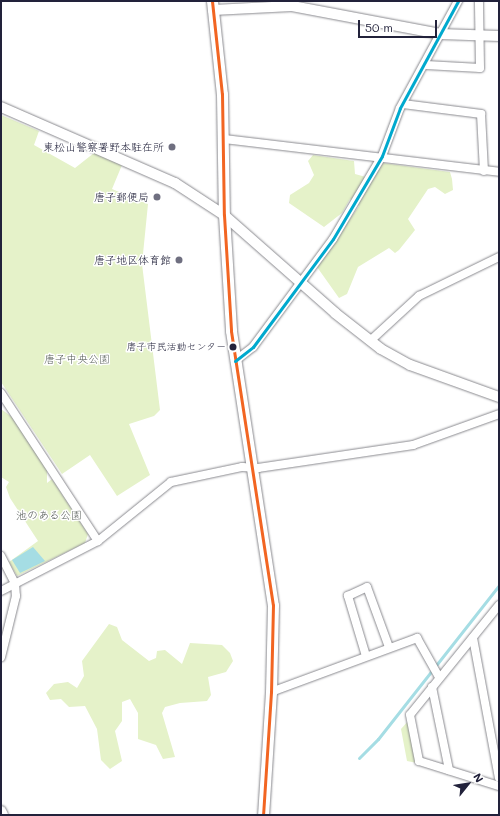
<!DOCTYPE html>
<meta charset="utf-8">
<style>
body{margin:0}
#map{position:relative;width:500px;height:816px;overflow:hidden;background:#fff;font-family:Mali,"Klee One",sans-serif}
div>[style]{position:absolute}
.green>*{inset:0;background:#e5f2c9}
.water>*{inset:0;background:#a5dde4}
.stream>*{height:3px;margin:-1.5px;padding:0 1.5px;transform-origin:1.5px;border-radius:1.5px;background:#a5dde4}
.roads{filter:drop-shadow(0 0 1px #8a8a8f) drop-shadow(0 0 1px #8a8a8f)}
.minor>*{height:8px;margin:-4px;padding:0 4px;transform-origin:4px;border-radius:4px;background:#fff}
.tertiary>*{height:10px;margin:-5px;padding:0 5px;transform-origin:5px;border-radius:5px;background:#fff}
.secondary>*{height:11px;margin:-5.5px;padding:0 5.5px;transform-origin:5.5px;border-radius:5.5px;background:#fff}
.bus-1>*{height:3px;margin:-1.5px;padding:0 1.5px;transform-origin:1.5px;border-radius:1.5px;background:#f26522}
.bus-2>*{height:3px;margin:-1.5px;padding:0 1.5px;transform-origin:1.5px;border-radius:1.5px;background:#00a9ce}
.dots>*{width:11px;height:11px;translate:-50% -50%;box-sizing:border-box;border:2px solid #fff;border-radius:50%}
span{translate:-50% -50%;white-space:nowrap;text-align:center;line-height:1.15;-webkit-text-stroke:3px #fff;paint-order:stroke}
.bus-label{font-size:10px;color:#22223b}
.right{translate:-100% -50%;text-align:right}
.poi-label{font-size:11px;color:#22223b}
.park-label{font-size:11px;color:#565d58}
.frame{position:absolute;inset:0;border:2px solid #22223b;pointer-events:none}
.north{position:absolute;left:448px;top:764px;width:40px;height:40px;-webkit-text-stroke:3px #fff;paint-order:stroke;rotate:60deg;font-size:11px;font-weight:700;line-height:16px;text-align:center;color:#22223b}
.north::after{content:'';display:block;margin:auto;width:14px;height:18px;background:#22223b;clip-path:polygon(50% 0,100% 100%,50% 72%,0 100%)}
.scale{position:absolute;left:358px;top:20px;width:79px;height:18px;box-sizing:border-box;border:2px solid #22223b;border-top:0;padding-left:5px;font-size:12px;line-height:14px;white-space:nowrap;color:#22223b;-webkit-text-stroke:3px #fff;paint-order:stroke}
</style>
<div id="map">
<div class="green">
<i style="clip-path:polygon(1px 115px,39px 131px,34px 145px,75px 168px,94px 153px,122px 165px,112px 189px,148px 204px,142px 264px,160px 410px,154px 416px,129px 424px,150px 475px,117px 496px,90px 455px,62px 474px,1px 382px)"></i>
<i style="clip-path:polygon(313px 155px,354px 161px,355px 174px,373px 179px,383px 163px,450px 172px,452px 179px,453px 190px,445px 194px,435px 187px,428px 189px,408px 219px,415px 230px,399px 250px,395px 253px,389px 248px,358px 267px,347px 294px,339px 298px,317px 267px,359px 206px,350px 199px,342px 213px,324px 227px,289px 203px,290px 195px,309px 183px,314px 175px,308px 161px)"></i>
<i style="clip-path:polygon(1px 409px,12px 417px,47px 469px,47px 483px,52px 479px,88px 534px,85px 543px,17px 576px,9px 562px,38px 541px,10px 498px,6px 487px,9px 482px,1px 477px)"></i>
<i style="clip-path:polygon(109px 624px,117px 627px,122px 640px,149px 661px,156px 658px,157px 651px,165px 650px,182px 664px,190px 643px,222px 645px,230px 653px,233px 661px,226px 672px,208px 677px,211px 695px,207px 701px,180px 703px,165px 707px,162px 713px,175px 757px,163px 759px,156px 745px,138px 739px,138px 713px,130px 699px,122px 702px,122px 721px,115px 731px,122px 761px,110px 769px,101px 760px,97px 729px,85px 706px,69px 707px,61px 699px,50px 700px,46px 693px,54px 684px,68px 682px,77px 688px,84px 676px,82px 661px)"></i>
<i style="clip-path:polygon(409px 720px,417px 763px,407px 761px,401px 729px)"></i>
</div>
<div class="water">
<i style="clip-path:polygon(33px 547px,45px 561px,20px 573px,12px 560px)"></i>
</div>
<div class="stream">
<i style="left:359px;top:758px;width:27px;rotate:-45deg"></i>
<i style="left:378px;top:739px;width:196px;rotate:-51.8deg"></i>
</div>
<div class="roads">
<div class="minor">
<i style="left:426px;top:65px;width:54px;rotate:3.2deg"></i>
<i style="left:480px;top:68px;width:67px;rotate:-90.9deg"></i>
<i style="left:403px;top:104px;width:79px;rotate:7.3deg"></i>
<i style="left:481px;top:114px;width:57px;rotate:87deg"></i>
<i style="left:224px;top:139px;width:277px;rotate:6.8deg"></i>
<i style="left:370px;top:341px;width:67px;rotate:-42.6deg"></i>
<i style="left:419px;top:296px;width:89px;rotate:-26deg"></i>
<i style="left:235px;top:361px;width:23px;rotate:-38deg"></i>
<i style="left:253px;top:347px;width:134px;rotate:-53.5deg"></i>
<i style="left:333px;top:239px;width:96px;rotate:-59.4deg"></i>
<i style="left:382px;top:156px;width:51px;rotate:-69.4deg"></i>
<i style="left:400px;top:108px;width:122px;rotate:-61.5deg"></i>
<i style="left:1px;top:393px;width:177px;rotate:56.8deg"></i>
<i style="left:1px;top:556px;width:30px;rotate:63deg"></i>
<i style="left:15px;top:583px;width:13px;rotate:86deg"></i>
<i style="left:16px;top:596px;width:63px;rotate:103.8deg"></i>
<i style="left:1px;top:591px;width:109px;rotate:-27.3deg"></i>
<i style="left:98px;top:541px;width:94px;rotate:-38.9deg"></i>
<i style="left:171px;top:482px;width:73px;rotate:-11.9deg"></i>
<i style="left:242px;top:467px;width:16px;rotate:4deg"></i>
<i style="left:258px;top:468px;width:157px;rotate:-8.4deg"></i>
<i style="left:413px;top:445px;width:91px;rotate:-19.8deg"></i>
<i style="left:499px;top:605px;width:141px;rotate:129deg"></i>
<i style="left:410px;top:715px;width:47px;rotate:78.9deg"></i>
<i style="left:419px;top:761px;width:84px;rotate:17.4deg"></i>
<i style="left:473px;top:638px;width:142px;rotate:79.5deg"></i>
<i style="left:366px;top:656px;width:63px;rotate:-106.7deg"></i>
<i style="left:348px;top:596px;width:21px;rotate:-25deg"></i>
<i style="left:367px;top:587px;width:64px;rotate:69.9deg"></i>
<i style="left:432px;top:687px;width:85px;rotate:78.4deg"></i>
<i style="left:271px;top:692px;width:156px;rotate:-20.3deg"></i>
<i style="left:417px;top:638px;width:45px;rotate:60.6deg"></i>
</div>
<div class="tertiary">
<i style="left:213px;top:10px;width:79px;rotate:-2.9deg"></i>
<i style="left:292px;top:6px;width:151px;rotate:10.7deg"></i>
<i style="left:440px;top:34px;width:59px;rotate:1.9deg"></i>
<i style="left:1px;top:107px;width:190px;rotate:23.6deg"></i>
<i style="left:175px;top:183px;width:59px;rotate:33.1deg"></i>
<i style="left:224px;top:215px;width:148px;rotate:41.4deg"></i>
<i style="left:335px;top:313px;width:58px;rotate:38deg"></i>
<i style="left:381px;top:349px;width:33px;rotate:29deg"></i>
<i style="left:410px;top:365px;width:95px;rotate:19.8deg"></i>
<i style="left:1px;top:811px;width:4px;rotate:63deg"></i>
</div>
<div class="secondary">
<i style="left:212px;top:1px;width:94px;rotate:83.9deg"></i>
<i style="left:222px;top:94px;width:121px;rotate:89.1deg"></i>
<i style="left:224px;top:215px;width:116px;rotate:86.5deg"></i>
<i style="left:231px;top:331px;width:277px;rotate:81.3deg"></i>
<i style="left:273px;top:605px;width:87px;rotate:91.3deg"></i>
<i style="left:271px;top:692px;width:123px;rotate:93.7deg"></i>
</div>
</div>
<div class="bus-1">
<i style="left:212px;top:1px;width:94px;rotate:83.9deg"></i>
<i style="left:222px;top:94px;width:121px;rotate:89.1deg"></i>
<i style="left:224px;top:215px;width:116px;rotate:86.5deg"></i>
<i style="left:231px;top:331px;width:277px;rotate:81.3deg"></i>
<i style="left:273px;top:605px;width:87px;rotate:91.3deg"></i>
<i style="left:271px;top:692px;width:123px;rotate:93.7deg"></i>
</div>
<div class="bus-2">
<i style="left:235px;top:361px;width:23px;rotate:-38deg"></i>
<i style="left:253px;top:347px;width:134px;rotate:-53.5deg"></i>
<i style="left:333px;top:239px;width:96px;rotate:-59.4deg"></i>
<i style="left:382px;top:156px;width:51px;rotate:-69.4deg"></i>
<i style="left:400px;top:108px;width:122px;rotate:-61.5deg"></i>
</div>
<div class="dots">
<i style="left:172px;top:147px;background:#6f6f80"></i>
<i style="left:157px;top:197px;background:#6f6f80"></i>
<i style="left:179px;top:260px;background:#6f6f80"></i>
<i style="left:233px;top:347px;background:#22223b"></i>
</div>
<div class="bus-label">
<span class="right" style="left:226px;top:347px">唐子市民活動センター</span>
</div>
<div class="poi-label">
<span class="right" style="left:164px;top:147px">東松山警察署野本駐在所</span>
<span class="right" style="left:149px;top:197px">唐子郵便局</span>
<span class="right" style="left:171px;top:260px">唐子地区体育館</span>
</div>
<div class="park-label">
<span style="left:77px;top:359px">唐子中央公園</span>
<span style="left:49px;top:515px">池のある公園</span>
</div>
<div class="frame"></div>
<div class="north">N</div>
<div class="scale">50 m</div>
</div>
